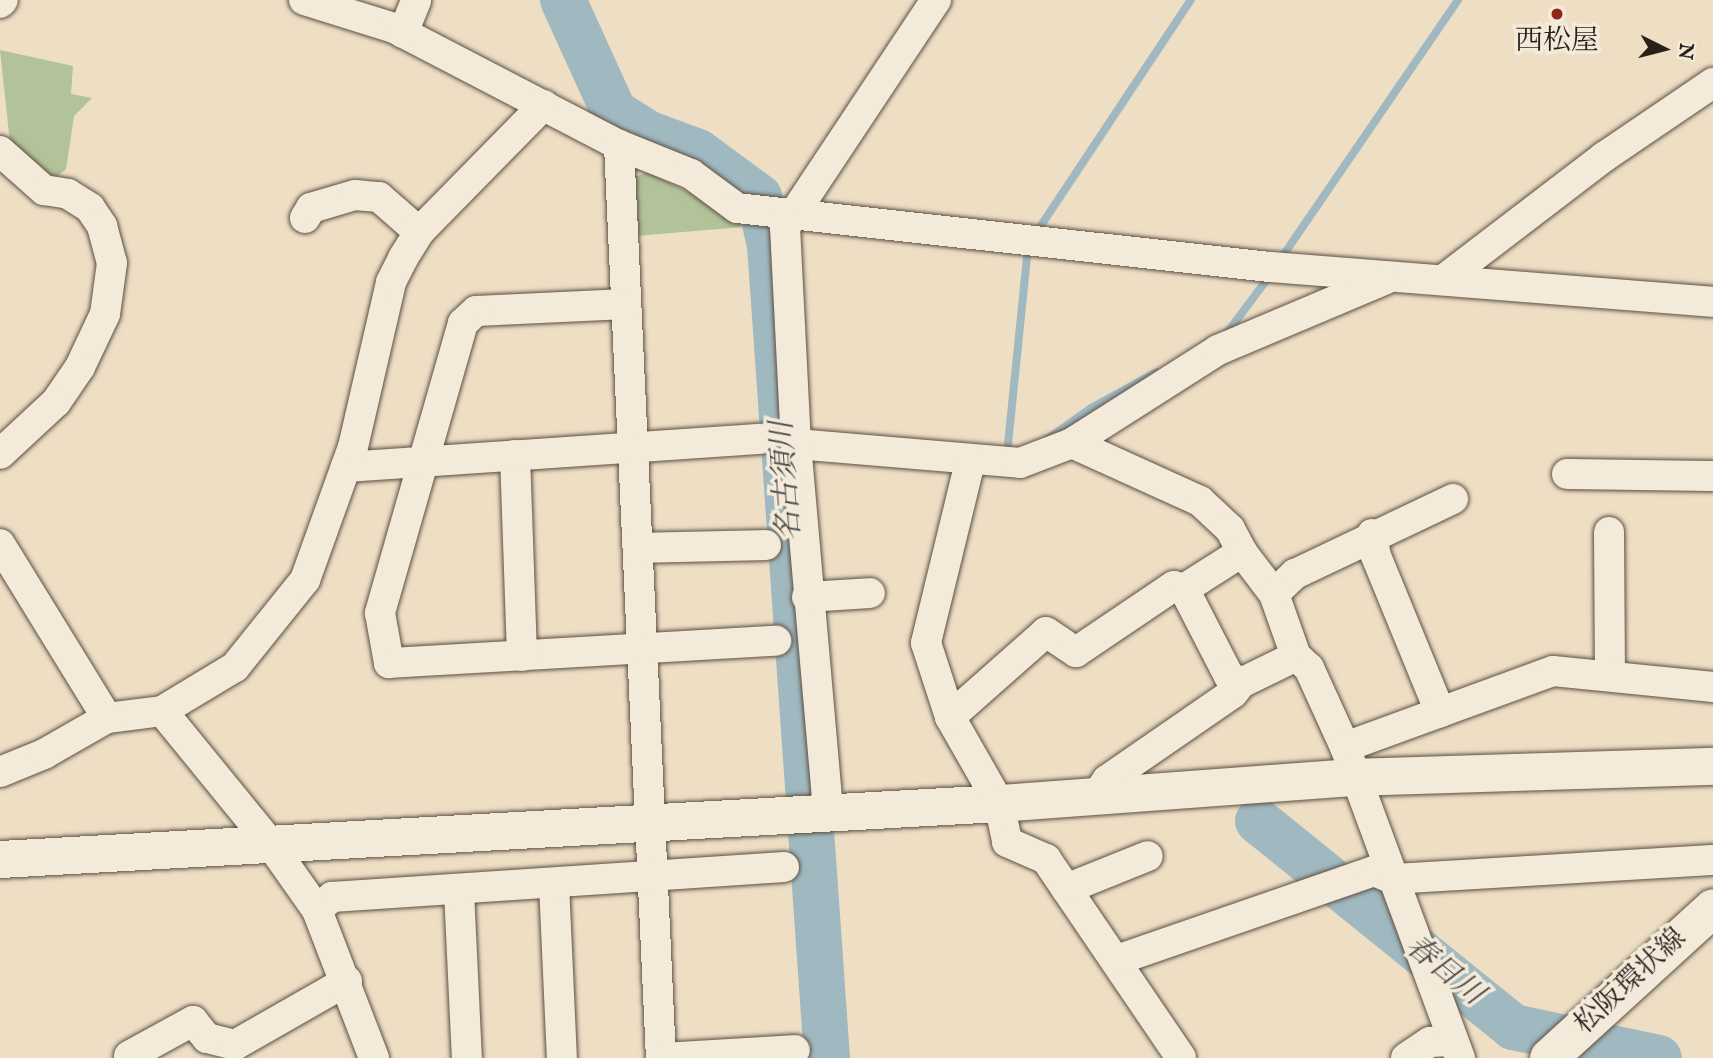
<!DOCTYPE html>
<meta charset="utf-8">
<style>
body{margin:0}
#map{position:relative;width:1713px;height:1058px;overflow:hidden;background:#eedec4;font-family:"IM FELL English","Noto Serif JP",serif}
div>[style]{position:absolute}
.green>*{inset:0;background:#b2c299}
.stream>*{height:8px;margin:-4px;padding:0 4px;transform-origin:4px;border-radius:4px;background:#a0b9c0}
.river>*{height:46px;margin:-23px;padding:0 23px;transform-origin:23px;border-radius:23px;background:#a0b9c0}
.roads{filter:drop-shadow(0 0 2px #5c4f44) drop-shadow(0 0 2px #5c4f44)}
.minor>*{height:30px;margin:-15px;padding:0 15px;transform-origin:15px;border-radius:15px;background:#f4ead9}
.tertiary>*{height:37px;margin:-18.5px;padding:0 18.5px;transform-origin:18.5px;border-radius:18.5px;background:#f4ead9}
.secondary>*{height:38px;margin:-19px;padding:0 19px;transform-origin:19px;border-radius:19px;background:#f4ead9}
.dots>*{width:19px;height:19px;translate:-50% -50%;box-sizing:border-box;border:4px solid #f4ead9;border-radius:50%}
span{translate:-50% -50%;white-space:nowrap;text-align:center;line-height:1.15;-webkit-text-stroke:7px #f4ead9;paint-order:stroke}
.poi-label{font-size:28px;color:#2b1f1a}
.street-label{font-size:28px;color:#2b1f1a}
.water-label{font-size:30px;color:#4e4d4c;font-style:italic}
.north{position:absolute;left:1629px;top:14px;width:70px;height:70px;-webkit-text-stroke:5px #f4ead9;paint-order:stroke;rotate:96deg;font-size:19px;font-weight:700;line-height:28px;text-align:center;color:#2b1f1a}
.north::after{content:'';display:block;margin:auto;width:24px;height:32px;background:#2b1f1a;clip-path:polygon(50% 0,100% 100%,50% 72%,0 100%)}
</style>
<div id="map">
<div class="green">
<i style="clip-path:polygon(0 50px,73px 66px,71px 94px,92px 98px,74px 116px,66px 169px,53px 180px,10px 143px)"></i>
<i style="clip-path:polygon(648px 172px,734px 215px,742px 227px,636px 236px,632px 178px)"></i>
</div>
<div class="stream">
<i style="left:1034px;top:236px;width:283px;rotate:-56.4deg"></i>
<i style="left:1280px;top:260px;width:315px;rotate:-55.6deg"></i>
<i style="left:1227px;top:333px;width:74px;rotate:-53.3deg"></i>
<i style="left:1046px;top:440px;width:55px;rotate:-35.4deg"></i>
<i style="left:1091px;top:408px;width:75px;rotate:-28.6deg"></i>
<i style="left:1007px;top:454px;width:208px;rotate:-84.2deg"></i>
</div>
<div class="river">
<i style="left:563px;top:0;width:123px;rotate:65.5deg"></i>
<i style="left:614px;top:112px;width:39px;rotate:32deg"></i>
<i style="left:647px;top:133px;width:54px;rotate:20.4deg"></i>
<i style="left:698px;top:152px;width:76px;rotate:36.4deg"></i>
<i style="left:759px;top:197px;width:49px;rotate:77.1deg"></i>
<i style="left:770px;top:245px;width:815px;rotate:85.99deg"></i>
<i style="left:1258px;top:821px;width:328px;rotate:38.9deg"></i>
<i style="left:1513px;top:1027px;width:149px;rotate:12deg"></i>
</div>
<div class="roads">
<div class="minor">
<i style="left:304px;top:0;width:94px;rotate:17.3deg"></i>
<i style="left:394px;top:28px;width:254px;rotate:27.5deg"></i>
<i style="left:619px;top:145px;width:78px;rotate:21.9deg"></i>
<i style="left:691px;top:174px;width:57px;rotate:36.5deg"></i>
<i style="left:737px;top:208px;width:536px;rotate:6.32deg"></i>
<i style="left:1270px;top:267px;width:444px;rotate:4.5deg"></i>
<i style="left:936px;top:0;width:273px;rotate:123.6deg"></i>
<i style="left:785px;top:227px;width:217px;rotate:87.1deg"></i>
<i style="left:796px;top:444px;width:225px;rotate:4.8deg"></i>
<i style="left:1020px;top:463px;width:56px;rotate:-21deg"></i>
<i style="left:1072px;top:443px;width:173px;rotate:-32.5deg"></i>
<i style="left:1218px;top:350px;width:182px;rotate:-22.9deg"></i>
<i style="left:0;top:3px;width:4px;rotate:-45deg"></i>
<i style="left:403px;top:33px;width:35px;rotate:-68deg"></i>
<i style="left:619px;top:145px;width:914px;rotate:87.37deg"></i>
<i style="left:0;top:151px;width:59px;rotate:41.6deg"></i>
<i style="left:44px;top:190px;width:24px;rotate:9deg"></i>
<i style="left:68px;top:194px;width:26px;rotate:32deg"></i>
<i style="left:90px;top:208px;width:22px;rotate:56deg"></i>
<i style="left:102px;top:226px;width:38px;rotate:75deg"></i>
<i style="left:112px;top:263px;width:51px;rotate:97.8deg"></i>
<i style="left:105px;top:314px;width:59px;rotate:115.3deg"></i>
<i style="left:80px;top:367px;width:42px;rotate:124.4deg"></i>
<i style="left:56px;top:402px;width:76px;rotate:137.1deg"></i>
<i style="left:305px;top:218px;width:12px;rotate:-59deg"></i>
<i style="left:311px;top:208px;width:46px;rotate:-16.5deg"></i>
<i style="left:355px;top:195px;width:24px;rotate:5deg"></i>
<i style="left:379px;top:197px;width:53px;rotate:41.2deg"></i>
<i style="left:1443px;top:280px;width:203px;rotate:-37.4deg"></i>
<i style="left:1604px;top:157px;width:132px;rotate:-34.2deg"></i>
<i style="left:626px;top:304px;width:150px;rotate:177.3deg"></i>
<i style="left:476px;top:311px;width:18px;rotate:137deg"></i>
<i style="left:463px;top:323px;width:302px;rotate:106deg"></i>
<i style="left:380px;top:613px;width:51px;rotate:79.8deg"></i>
<i style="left:389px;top:663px;width:388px;rotate:-3.3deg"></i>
<i style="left:1072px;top:443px;width:141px;rotate:24.4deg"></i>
<i style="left:1200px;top:501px;width:41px;rotate:43deg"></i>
<i style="left:1230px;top:529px;width:26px;rotate:62deg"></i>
<i style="left:796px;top:444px;width:368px;rotate:85deg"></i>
<i style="left:515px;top:455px;width:201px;rotate:88deg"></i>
<i style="left:970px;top:462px;width:186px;rotate:103.7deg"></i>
<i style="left:926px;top:643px;width:78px;rotate:72deg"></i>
<i style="left:950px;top:717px;width:99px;rotate:60.3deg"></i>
<i style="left:999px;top:803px;width:40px;rotate:78deg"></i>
<i style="left:1007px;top:842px;width:43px;rotate:23.6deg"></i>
<i style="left:1046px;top:859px;width:240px;rotate:55.8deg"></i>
<i style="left:346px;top:467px;width:416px;rotate:-3.9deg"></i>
<i style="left:1567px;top:474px;width:146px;rotate:0.8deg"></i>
<i style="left:1609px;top:532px;width:144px;rotate:89.6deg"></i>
<i style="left:1372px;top:534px;width:22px;rotate:80deg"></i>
<i style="left:1376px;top:556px;width:169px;rotate:67.7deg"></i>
<i style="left:0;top:544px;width:204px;rotate:58.4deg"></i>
<i style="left:107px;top:718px;width:55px;rotate:-7.3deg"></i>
<i style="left:638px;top:548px;width:128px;rotate:-1.3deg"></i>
<i style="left:1184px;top:589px;width:69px;rotate:-32.5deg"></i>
<i style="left:1242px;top:552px;width:53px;rotate:52.7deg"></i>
<i style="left:1274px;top:594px;width:66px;rotate:70.5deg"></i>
<i style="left:1274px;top:594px;width:29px;rotate:-44deg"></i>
<i style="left:1295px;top:574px;width:175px;rotate:-25.4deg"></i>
<i style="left:807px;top:597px;width:63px;rotate:-3.6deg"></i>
<i style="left:950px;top:717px;width:128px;rotate:-41.5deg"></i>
<i style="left:1046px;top:632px;width:36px;rotate:34deg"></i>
<i style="left:1076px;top:652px;width:118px;rotate:-34deg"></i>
<i style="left:1174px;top:586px;width:10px;rotate:17deg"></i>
<i style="left:1184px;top:589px;width:98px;rotate:62.7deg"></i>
<i style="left:1229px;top:676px;width:14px;rotate:30deg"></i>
<i style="left:0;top:772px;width:48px;rotate:-22.2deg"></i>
<i style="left:44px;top:754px;width:73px;rotate:-29.7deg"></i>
<i style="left:1097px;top:795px;width:18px;rotate:-56deg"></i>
<i style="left:1107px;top:780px;width:153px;rotate:-34.6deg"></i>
<i style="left:1233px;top:693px;width:13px;rotate:-51deg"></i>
<i style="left:1241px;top:683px;width:61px;rotate:-26.1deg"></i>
<i style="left:1296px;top:656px;width:18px;rotate:43deg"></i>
<i style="left:1309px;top:668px;width:87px;rotate:65.5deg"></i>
<i style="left:554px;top:884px;width:174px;rotate:87.4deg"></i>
<i style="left:1066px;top:889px;width:88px;rotate:-21.9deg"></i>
<i style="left:459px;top:891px;width:167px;rotate:87.3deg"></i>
<i style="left:317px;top:910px;width:20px;rotate:-41deg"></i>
<i style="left:332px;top:897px;width:453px;rotate:-3.8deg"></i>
<i style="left:1117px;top:960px;width:272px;rotate:-19.1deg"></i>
<i style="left:1374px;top:871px;width:21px;rotate:23deg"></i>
<i style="left:1393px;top:879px;width:321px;rotate:-3.4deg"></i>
<i style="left:129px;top:1056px;width:73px;rotate:-28.7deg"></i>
<i style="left:193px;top:1021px;width:22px;rotate:51deg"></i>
<i style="left:207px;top:1038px;width:29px;rotate:14deg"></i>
<i style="left:235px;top:1045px;width:129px;rotate:-29.7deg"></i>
<i style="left:374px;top:1058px;width:159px;rotate:-111.1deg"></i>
<i style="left:317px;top:910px;width:83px;rotate:-125.2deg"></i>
<i style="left:269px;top:842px;width:169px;rotate:-129.2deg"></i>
<i style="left:162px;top:711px;width:85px;rotate:-31.1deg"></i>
<i style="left:235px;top:667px;width:112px;rotate:-51.2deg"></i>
<i style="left:305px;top:580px;width:141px;rotate:-70.2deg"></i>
<i style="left:353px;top:447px;width:169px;rotate:-77deg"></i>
<i style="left:391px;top:282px;width:27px;rotate:-63deg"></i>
<i style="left:403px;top:258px;width:31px;rotate:-58deg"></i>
<i style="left:419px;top:232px;width:178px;rotate:-45.5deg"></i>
<i style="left:661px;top:1058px;width:134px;rotate:-3.4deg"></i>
<i style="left:1406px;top:1058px;width:29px;rotate:-34deg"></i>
<i style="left:1430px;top:1042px;width:20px;rotate:-3deg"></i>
<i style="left:1460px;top:1058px;width:332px;rotate:-110.3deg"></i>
<i style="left:1345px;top:747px;width:221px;rotate:-20.1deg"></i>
<i style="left:1553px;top:671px;width:161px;rotate:5.7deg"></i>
</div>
<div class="tertiary">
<i style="left:0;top:859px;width:1001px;rotate:-3.21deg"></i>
<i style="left:999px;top:803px;width:356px;rotate:-4.2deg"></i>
<i style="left:1354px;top:777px;width:359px;rotate:-1.8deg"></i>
</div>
<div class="secondary">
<i style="left:1549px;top:1058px;width:222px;rotate:-42.4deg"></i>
</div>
</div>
<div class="dots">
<i style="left:1557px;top:14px;background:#8f2418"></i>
</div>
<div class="poi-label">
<span style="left:1557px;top:42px">西松屋</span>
</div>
<div class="street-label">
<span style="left:1631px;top:982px;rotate:-43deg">松阪環状線</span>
</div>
<div class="water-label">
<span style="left:787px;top:481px;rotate:-94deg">名古須川</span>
<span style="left:1444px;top:971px;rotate:39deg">春日川</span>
</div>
<div class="north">N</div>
</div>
